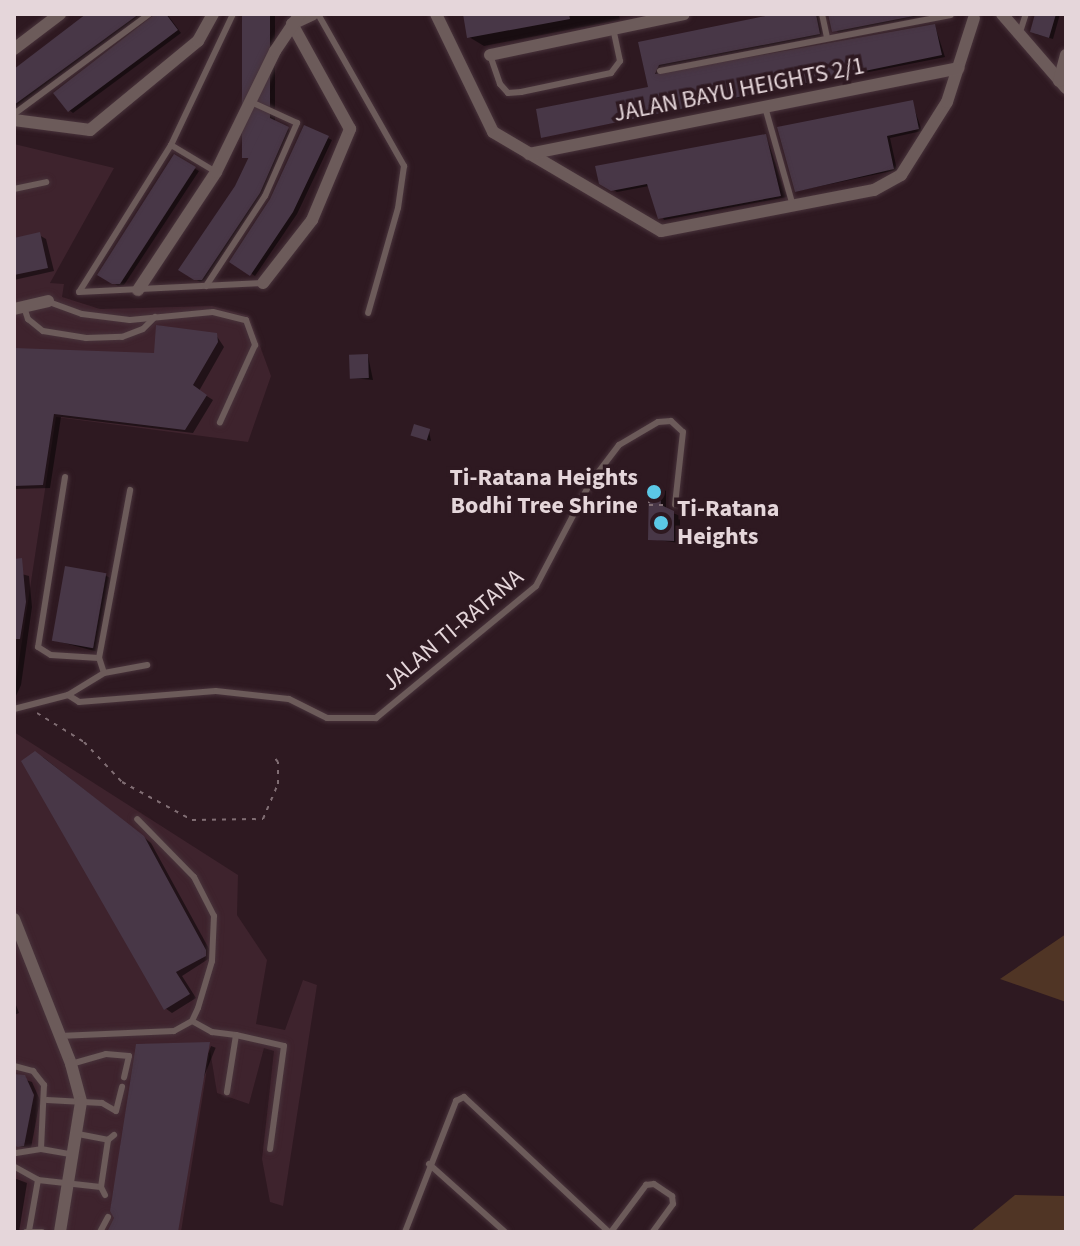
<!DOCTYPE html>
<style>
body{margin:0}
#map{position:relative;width:1080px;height:1246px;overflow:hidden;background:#2e1921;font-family:"Source Sans 3",sans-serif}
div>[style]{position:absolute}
.built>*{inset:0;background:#3e232d}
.green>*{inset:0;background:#503525}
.shadow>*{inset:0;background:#0007;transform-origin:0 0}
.building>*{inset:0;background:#483747;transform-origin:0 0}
.path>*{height:2px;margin-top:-1px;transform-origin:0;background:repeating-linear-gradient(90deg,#806d73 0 4px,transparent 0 10px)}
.roads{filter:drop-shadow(0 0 2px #48333b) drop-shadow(0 0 2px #48333b)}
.service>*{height:6px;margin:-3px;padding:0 3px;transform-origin:3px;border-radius:3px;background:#6c5b5a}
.minor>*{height:12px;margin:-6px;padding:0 6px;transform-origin:6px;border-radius:6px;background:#6c5b5a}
.dots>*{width:22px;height:22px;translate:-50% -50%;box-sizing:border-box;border:4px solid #2e1921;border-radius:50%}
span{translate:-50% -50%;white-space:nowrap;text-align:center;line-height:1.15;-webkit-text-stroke:7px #2e1921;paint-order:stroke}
.street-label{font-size:24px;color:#e5d6da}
.poi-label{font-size:24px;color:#e5d6da;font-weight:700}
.right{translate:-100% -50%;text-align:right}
.left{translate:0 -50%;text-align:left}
.frame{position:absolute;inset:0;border:16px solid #e5d6da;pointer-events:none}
</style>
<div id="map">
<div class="built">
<i style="clip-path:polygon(14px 144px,114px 168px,50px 283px,64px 284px,62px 297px,100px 309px,212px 306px,249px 316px,271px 376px,248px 442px,56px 417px,14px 694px)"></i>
<i style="clip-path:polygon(14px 732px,238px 875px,237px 915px,267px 960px,256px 1024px,285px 1030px,303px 980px,317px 985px,283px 1206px,270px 1202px,262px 1159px,274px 1051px,264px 1048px,249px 1104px,217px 1093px,210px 1050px,181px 1232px,14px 1232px)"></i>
</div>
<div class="green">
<i style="clip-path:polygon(1066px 934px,1066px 1002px,1000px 979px)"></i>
<i style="clip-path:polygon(1015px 1195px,1066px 1196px,1066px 1232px,970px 1232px)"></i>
</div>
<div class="shadow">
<i style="clip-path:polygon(91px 14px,146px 14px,14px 111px,14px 72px)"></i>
<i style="clip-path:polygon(156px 14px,167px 14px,181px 33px,73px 113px,69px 110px)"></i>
<i style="left:244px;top:14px;width:31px;height:143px"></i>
<i style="clip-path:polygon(465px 14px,619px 14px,620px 20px,484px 46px,469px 37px)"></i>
<i style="clip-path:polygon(785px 14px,820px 14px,824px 36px,664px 67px,657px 75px,935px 26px,945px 57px,543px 136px,650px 89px,641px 43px)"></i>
<i style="clip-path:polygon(829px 14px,937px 14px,838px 33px)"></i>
<i style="clip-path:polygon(1037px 14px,1060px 14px,1053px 39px,1036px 34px)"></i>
<i style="clip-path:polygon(912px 102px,922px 131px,890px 138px,897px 170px,797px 191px)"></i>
<i style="clip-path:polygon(268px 120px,292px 131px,264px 196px,207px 281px,200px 282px,181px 270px,237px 187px)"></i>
<i style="clip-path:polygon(305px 127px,332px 140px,297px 214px,255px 276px,232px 261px,272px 200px)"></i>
<i style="clip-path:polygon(766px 136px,787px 197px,664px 220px,649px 186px,617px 192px,600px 182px)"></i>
<i style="clip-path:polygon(174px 157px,199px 171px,124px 285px,118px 286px,100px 274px)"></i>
<i style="clip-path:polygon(39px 235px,46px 239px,54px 271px,14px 280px,14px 240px)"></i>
<i style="clip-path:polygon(216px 335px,224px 347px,199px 391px,213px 400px,193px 433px,61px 417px,50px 488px,14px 489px,14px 350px,156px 355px)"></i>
<i style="clip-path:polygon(368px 356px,373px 380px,352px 378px)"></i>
<i style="clip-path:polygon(429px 431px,431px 441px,417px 437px)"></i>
<i style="clip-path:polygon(660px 487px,666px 491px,666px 510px,680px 516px,680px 543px,650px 539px)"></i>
<i style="clip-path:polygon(14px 572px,29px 576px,32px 607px,21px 685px,14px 700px)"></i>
<i style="clip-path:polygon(105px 575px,115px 581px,102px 653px,53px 640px)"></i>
<i style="clip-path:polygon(43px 757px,151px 843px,213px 956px,182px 976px,196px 998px,172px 1013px,165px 1008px)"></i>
<i style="clip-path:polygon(14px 1000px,19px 1013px,14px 1015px)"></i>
<i style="left:211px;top:1046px;width:5px;height:188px;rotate:22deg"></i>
<i style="clip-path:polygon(14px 1076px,32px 1082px,40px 1100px,31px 1148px,14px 1146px)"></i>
<i style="clip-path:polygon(14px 1178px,27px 1183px,19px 1232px,14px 1232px)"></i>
</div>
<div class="building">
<i style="clip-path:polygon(86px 14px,139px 14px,14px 105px,14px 69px)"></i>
<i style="clip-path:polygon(155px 14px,166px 14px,178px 30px,68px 112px,53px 93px)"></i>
<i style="left:242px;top:14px;width:28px;height:144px"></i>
<i style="clip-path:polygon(463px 14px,569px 14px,570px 19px,467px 38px)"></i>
<i style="clip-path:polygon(775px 14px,816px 14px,820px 34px,659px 65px,655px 74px,935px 24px,942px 55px,541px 138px,536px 109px,648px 87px,638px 42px)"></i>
<i style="clip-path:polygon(828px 14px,924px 14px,832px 32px)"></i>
<i style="clip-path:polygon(1035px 14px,1056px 14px,1049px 38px,1030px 32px)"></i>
<i style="clip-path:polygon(913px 100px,919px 129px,887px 136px,894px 169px,795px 192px,777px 127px)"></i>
<i style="clip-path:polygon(268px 117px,289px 127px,260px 193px,202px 280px,194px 280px,178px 270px,235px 186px)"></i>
<i style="clip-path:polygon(304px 125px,329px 136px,293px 212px,250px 276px,229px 262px,270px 199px)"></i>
<i style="clip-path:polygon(766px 134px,781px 196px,658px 219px,647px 184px,611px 191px,599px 184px,595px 166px)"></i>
<i style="clip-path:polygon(174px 154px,196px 167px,120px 284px,112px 284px,97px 275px)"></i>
<i style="clip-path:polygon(40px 232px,48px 268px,14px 275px,14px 238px)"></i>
<i style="clip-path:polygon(156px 325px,217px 333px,218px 342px,193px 385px,207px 395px,185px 430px,54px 414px,43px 485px,14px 486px,14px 348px,154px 353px)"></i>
<i style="left:368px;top:354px;width:24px;height:19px;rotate:88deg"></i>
<i style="left:414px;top:424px;width:17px;height:12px;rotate:17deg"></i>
<i style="clip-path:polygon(649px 485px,660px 485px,661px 505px,674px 511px,674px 541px,648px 540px)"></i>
<i style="clip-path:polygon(22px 558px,26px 602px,20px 639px,14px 639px,14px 559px)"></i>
<i style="left:65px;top:566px;width:42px;height:76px;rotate:10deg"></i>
<i style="clip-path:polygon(35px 751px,144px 836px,206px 950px,206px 956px,176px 972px,190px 994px,164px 1010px,21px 761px)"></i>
<i style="clip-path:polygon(210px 1042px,178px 1232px,107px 1232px,114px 1218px,110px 1211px,136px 1044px)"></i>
<i style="clip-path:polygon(14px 1074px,25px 1075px,34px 1095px,24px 1146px,18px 1147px,14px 1146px)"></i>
</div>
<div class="path">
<i style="left:649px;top:499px;width:6px;rotate:90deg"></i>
<i style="left:649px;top:505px;width:16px"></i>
<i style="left:37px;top:713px;width:55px;rotate:31.7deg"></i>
<i style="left:84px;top:742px;width:55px;rotate:46.5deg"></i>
<i style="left:122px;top:782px;width:80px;rotate:28.5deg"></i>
<i style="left:192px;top:820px;width:71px;rotate:-0.8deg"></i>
<i style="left:263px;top:819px;width:38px;rotate:-67deg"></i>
<i style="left:278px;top:784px;width:22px;rotate:-90deg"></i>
<i style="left:278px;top:762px;width:8px;rotate:-130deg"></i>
</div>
<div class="roads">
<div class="service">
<i style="left:233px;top:14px;width:145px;rotate:115.3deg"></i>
<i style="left:171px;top:145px;width:173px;rotate:122deg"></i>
<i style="left:79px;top:292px;width:184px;rotate:-2.8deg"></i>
<i style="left:318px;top:14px;width:175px;rotate:60.5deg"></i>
<i style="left:404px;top:166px;width:42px;rotate:98.1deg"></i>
<i style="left:398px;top:208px;width:109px;rotate:105.9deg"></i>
<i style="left:822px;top:14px;width:24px;rotate:78deg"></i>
<i style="left:1020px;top:32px;width:19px;rotate:-72deg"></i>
<i style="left:490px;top:55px;width:31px;rotate:71deg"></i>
<i style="left:500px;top:84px;width:12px;rotate:48deg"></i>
<i style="left:508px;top:93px;width:13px;rotate:-4deg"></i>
<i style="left:521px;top:92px;width:92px;rotate:-11.9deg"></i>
<i style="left:611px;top:73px;width:15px;rotate:-53deg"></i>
<i style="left:620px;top:61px;width:33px;rotate:-102deg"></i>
<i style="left:660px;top:71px;width:296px;rotate:-10.9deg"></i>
<i style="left:765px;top:107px;width:103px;rotate:74.2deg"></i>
<i style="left:14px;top:114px;width:168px;rotate:-36.5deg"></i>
<i style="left:171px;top:145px;width:52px;rotate:31deg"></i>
<i style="left:14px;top:189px;width:33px;rotate:-12deg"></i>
<i style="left:206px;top:286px;width:108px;rotate:-56.8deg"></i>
<i style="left:265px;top:196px;width:80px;rotate:-66.3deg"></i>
<i style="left:297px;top:123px;width:51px;rotate:-155.5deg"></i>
<i style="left:49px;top:302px;width:35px;rotate:20deg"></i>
<i style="left:82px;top:314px;width:48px;rotate:7.1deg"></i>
<i style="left:130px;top:320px;width:83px;rotate:-5.5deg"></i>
<i style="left:213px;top:312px;width:34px;rotate:14deg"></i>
<i style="left:246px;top:320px;width:27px;rotate:70deg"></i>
<i style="left:255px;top:345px;width:85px;rotate:114.4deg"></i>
<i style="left:24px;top:307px;width:13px;rotate:72deg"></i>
<i style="left:28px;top:319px;width:19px;rotate:39deg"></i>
<i style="left:43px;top:331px;width:44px;rotate:9.2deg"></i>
<i style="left:86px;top:338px;width:36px;rotate:-2deg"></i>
<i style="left:122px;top:337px;width:22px;rotate:-21deg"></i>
<i style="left:143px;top:329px;width:17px;rotate:-45deg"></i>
<i style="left:65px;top:477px;width:172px;rotate:99deg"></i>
<i style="left:38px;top:647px;width:15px;rotate:32deg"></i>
<i style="left:51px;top:655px;width:48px;rotate:3.6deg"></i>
<i style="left:104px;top:673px;width:16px;rotate:-108deg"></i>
<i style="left:99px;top:658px;width:171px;rotate:-79.5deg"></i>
<i style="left:68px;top:695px;width:13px;rotate:32deg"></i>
<i style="left:79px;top:702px;width:137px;rotate:-4.6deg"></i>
<i style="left:216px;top:691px;width:73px;rotate:6.3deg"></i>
<i style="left:289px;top:699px;width:42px;rotate:26.6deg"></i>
<i style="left:327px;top:718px;width:49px"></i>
<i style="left:376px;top:718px;width:207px;rotate:-39.5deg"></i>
<i style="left:536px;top:586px;width:116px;rotate:-62.3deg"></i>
<i style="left:590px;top:483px;width:48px;rotate:-52.7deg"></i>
<i style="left:619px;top:445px;width:45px;rotate:-30.5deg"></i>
<i style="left:658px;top:422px;width:13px;rotate:-4deg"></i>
<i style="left:671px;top:421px;width:16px;rotate:43deg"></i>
<i style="left:683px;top:432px;width:73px;rotate:96.3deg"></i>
<i style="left:14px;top:709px;width:56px;rotate:-14.5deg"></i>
<i style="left:68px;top:695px;width:42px;rotate:-31.4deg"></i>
<i style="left:104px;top:673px;width:44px;rotate:-10.5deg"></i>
<i style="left:192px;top:1021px;width:23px;rotate:29deg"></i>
<i style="left:212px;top:1032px;width:24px;rotate:7deg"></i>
<i style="left:236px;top:1035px;width:58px;rotate:99deg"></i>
<i style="left:236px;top:1035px;width:49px;rotate:12.9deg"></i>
<i style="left:284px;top:1046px;width:104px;rotate:97.7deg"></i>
<i style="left:59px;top:1036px;width:115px;rotate:-2.5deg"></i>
<i style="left:174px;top:1031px;width:21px;rotate:-29deg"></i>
<i style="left:192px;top:1021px;width:14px;rotate:-65deg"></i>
<i style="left:198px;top:1008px;width:49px;rotate:-73.4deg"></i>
<i style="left:212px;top:961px;width:45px;rotate:-87.5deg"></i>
<i style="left:214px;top:916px;width:44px;rotate:-117.1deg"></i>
<i style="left:194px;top:877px;width:81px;rotate:-134.5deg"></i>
<i style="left:71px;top:1064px;width:36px;rotate:-16deg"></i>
<i style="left:106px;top:1054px;width:23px;rotate:5deg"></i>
<i style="left:129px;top:1056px;width:22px;rotate:103deg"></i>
<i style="left:14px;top:1066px;width:20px;rotate:15deg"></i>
<i style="left:33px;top:1071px;width:18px;rotate:52deg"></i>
<i style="left:44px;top:1085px;width:64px;rotate:92.7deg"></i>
<i style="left:47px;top:1100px;width:55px;rotate:3.1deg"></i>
<i style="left:102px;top:1103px;width:16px;rotate:30deg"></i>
<i style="left:116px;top:1111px;width:25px;rotate:-76deg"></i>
<i style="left:78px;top:1134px;width:31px;rotate:11deg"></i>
<i style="left:108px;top:1140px;width:8px;rotate:-40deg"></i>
<i style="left:16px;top:1153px;width:25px;rotate:-9deg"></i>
<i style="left:41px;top:1149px;width:34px;rotate:10deg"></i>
<i style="left:429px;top:1164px;width:102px;rotate:41.8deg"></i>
<i style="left:15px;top:1167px;width:26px;rotate:29deg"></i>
<i style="left:38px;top:1180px;width:63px;rotate:6.3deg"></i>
<i style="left:105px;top:1195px;width:9px;rotate:-117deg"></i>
<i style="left:101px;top:1187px;width:48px;rotate:-81.5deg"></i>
<i style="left:29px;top:1231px;width:52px;rotate:-80deg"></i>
<i style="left:26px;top:1232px;width:16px"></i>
<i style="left:100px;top:1232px;width:17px;rotate:-62deg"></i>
<i style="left:405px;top:1232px;width:141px;rotate:-68.7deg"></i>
<i style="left:456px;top:1101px;width:9px;rotate:-27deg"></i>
<i style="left:464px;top:1097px;width:198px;rotate:43deg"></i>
<i style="left:611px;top:1232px;width:59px;rotate:-53.3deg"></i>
<i style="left:646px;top:1185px;width:8px;rotate:-7deg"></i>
<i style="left:654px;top:1184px;width:22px;rotate:34deg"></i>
<i style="left:672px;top:1196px;width:8px;rotate:83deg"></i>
<i style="left:673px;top:1204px;width:34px;rotate:126deg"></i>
</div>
<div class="minor">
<i style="left:436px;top:14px;width:131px;rotate:64.2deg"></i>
<i style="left:493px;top:132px;width:195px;rotate:30.5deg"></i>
<i style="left:661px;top:231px;width:217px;rotate:-10.9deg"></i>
<i style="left:874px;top:190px;width:31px;rotate:-29deg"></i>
<i style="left:901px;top:175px;width:86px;rotate:-57.8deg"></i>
<i style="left:947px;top:102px;width:88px;rotate:-72.2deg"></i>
<i style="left:1002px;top:14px;width:98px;rotate:49.1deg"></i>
<i style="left:292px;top:24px;width:23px;rotate:-25deg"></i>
<i style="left:14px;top:49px;width:58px;rotate:-37.3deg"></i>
<i style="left:490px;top:55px;width:198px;rotate:-11.9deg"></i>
<i style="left:1059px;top:81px;width:27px;rotate:-75deg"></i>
<i style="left:14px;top:120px;width:77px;rotate:7.5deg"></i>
<i style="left:90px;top:130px;width:140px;rotate:-39.5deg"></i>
<i style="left:198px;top:41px;width:31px;rotate:-61deg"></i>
<i style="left:529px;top:154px;width:438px;rotate:-11.3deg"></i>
<i style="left:263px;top:283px;width:80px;rotate:-52.1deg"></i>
<i style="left:312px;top:220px;width:99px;rotate:-67.3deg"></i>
<i style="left:350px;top:129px;width:120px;rotate:-118.9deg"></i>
<i style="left:138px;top:290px;width:141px;rotate:-56.5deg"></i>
<i style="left:216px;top:172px;width:135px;rotate:-64deg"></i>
<i style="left:275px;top:51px;width:45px;rotate:-56deg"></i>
<i style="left:14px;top:309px;width:35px;rotate:-13deg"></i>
<i style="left:14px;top:919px;width:156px;rotate:68.5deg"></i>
<i style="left:71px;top:1064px;width:39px;rotate:75deg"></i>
<i style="left:81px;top:1102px;width:132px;rotate:99.2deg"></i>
</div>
</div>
<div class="dots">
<i style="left:654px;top:492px;background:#5bc8e6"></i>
<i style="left:661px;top:523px;background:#5bc8e6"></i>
</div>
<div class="street-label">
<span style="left:739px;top:90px;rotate:-11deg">JALAN BAYU HEIGHTS 2/1</span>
<span style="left:453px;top:630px;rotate:-40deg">JALAN TI-RATANA</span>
</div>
<div class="poi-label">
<span class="right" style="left:638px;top:492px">Ti-Ratana Heights<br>Bodhi Tree Shrine</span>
<span class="left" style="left:677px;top:523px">Ti-Ratana<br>Heights</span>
</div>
<div class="frame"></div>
</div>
